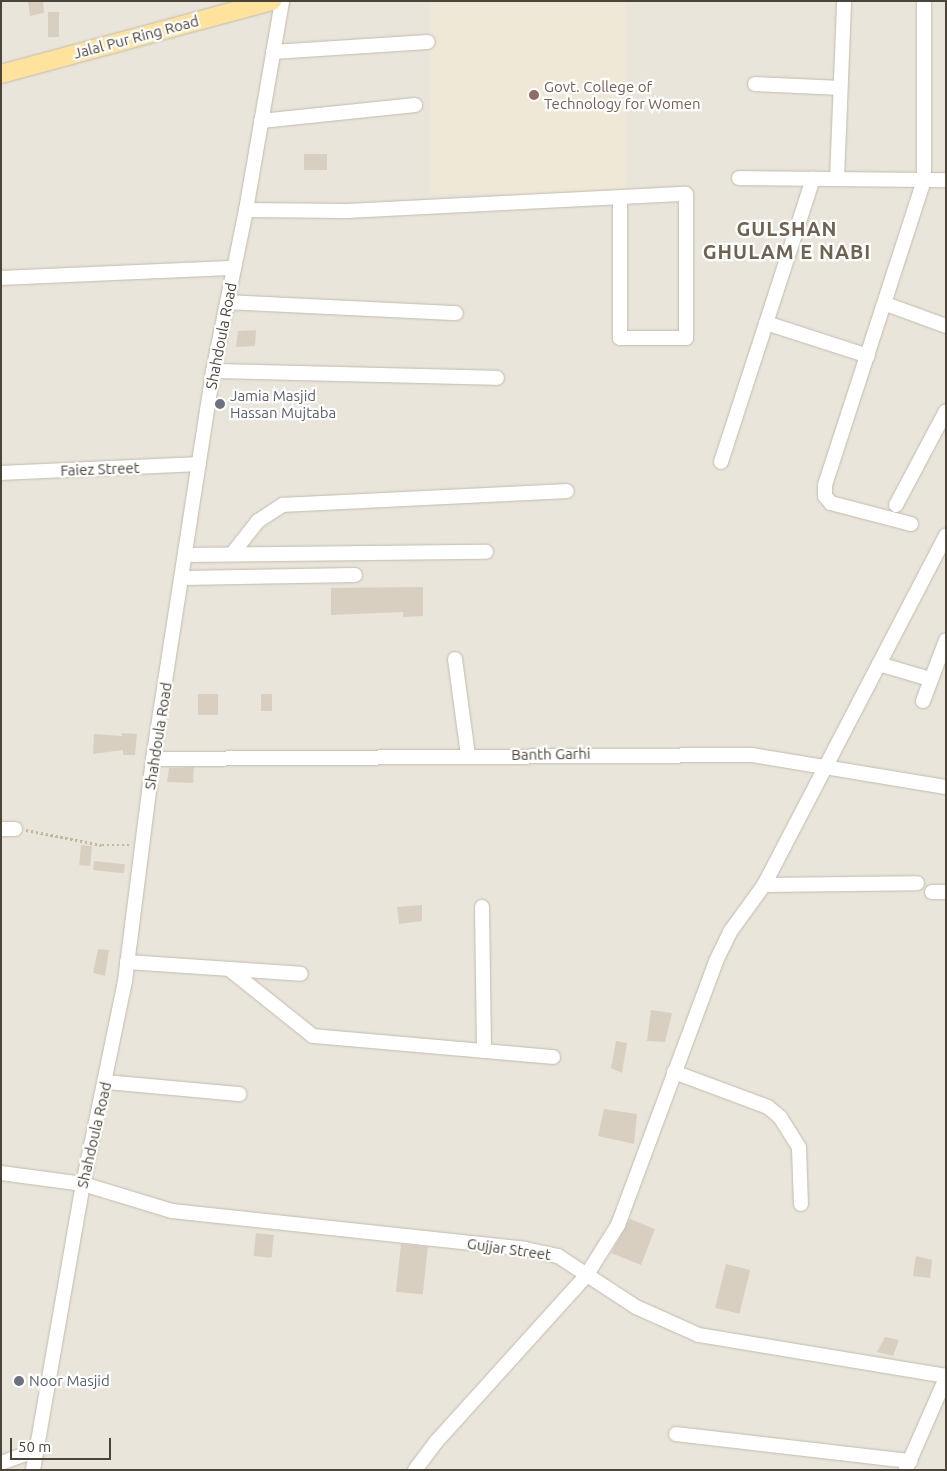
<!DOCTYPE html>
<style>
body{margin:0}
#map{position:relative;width:947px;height:1471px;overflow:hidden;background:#f6f3ec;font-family:Ubuntu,sans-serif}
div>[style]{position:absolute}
.residential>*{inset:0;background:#eae5da;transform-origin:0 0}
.education>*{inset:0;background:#efe8d6;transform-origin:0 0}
.building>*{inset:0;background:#d8cfc1;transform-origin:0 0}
.path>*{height:2.5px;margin-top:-1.25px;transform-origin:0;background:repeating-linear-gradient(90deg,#c4b79f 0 2.5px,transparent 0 5px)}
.roads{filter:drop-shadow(0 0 1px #c2bbae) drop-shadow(0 0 1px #c2bbae)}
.minor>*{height:14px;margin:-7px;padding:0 7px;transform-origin:7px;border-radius:7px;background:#fff}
.major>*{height:18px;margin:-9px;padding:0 9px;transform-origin:9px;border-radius:9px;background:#ffe39c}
.dots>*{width:14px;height:14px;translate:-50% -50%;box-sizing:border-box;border:2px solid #fff;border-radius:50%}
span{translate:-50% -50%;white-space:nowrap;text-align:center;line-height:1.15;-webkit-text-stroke:4.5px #fff;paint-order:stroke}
.street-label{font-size:15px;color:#4b4439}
.education-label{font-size:15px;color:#785e54}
.left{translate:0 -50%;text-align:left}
.worship-label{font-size:15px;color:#5b616d}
.district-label{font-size:20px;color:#6e6250;font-weight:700;letter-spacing:1px}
.frame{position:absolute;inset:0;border:2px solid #4b4439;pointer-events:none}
.scale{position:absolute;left:10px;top:1438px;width:101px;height:22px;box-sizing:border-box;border:2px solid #4b4439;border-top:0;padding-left:6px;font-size:15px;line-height:18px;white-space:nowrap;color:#4b4439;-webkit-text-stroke:4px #fff;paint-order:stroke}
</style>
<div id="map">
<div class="residential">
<i style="left:1px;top:1px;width:945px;height:1469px"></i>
</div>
<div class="education">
<i style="left:430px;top:1px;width:196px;height:193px"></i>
</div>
<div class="building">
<i style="clip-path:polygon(28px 1px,43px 1px,44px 13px,30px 16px)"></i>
<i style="left:48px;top:12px;width:11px;height:25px"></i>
<i style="left:327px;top:154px;width:16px;height:23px;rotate:90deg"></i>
<i style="clip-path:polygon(256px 330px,255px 346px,236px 347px,238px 331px)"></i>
<i style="clip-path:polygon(423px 587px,423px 616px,403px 617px,403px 612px,331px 615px,331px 588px)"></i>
<i style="left:218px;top:694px;width:21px;height:20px;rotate:90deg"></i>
<i style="left:272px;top:694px;width:17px;height:11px;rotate:90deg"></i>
<i style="clip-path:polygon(122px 733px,137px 734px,135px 755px,123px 755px,123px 750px,93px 754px,94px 734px,122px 736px)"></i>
<i style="clip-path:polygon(194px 767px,193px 783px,167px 782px,169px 768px)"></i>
<i style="left:81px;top:845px;width:11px;height:20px;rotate:5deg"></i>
<i style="left:94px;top:861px;width:31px;height:9px;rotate:6deg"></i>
<i style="clip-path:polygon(422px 905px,422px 921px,399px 924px,397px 907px)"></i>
<i style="clip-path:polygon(98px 949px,109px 950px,105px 976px,93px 973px)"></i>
<i style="clip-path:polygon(651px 1010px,672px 1013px,665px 1042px,647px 1041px)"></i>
<i style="clip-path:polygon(616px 1041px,627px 1043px,622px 1073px,611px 1068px)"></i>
<i style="clip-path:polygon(604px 1109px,637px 1114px,634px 1144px,598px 1136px)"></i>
<i style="clip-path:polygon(630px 1219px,655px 1229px,641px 1265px,611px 1253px)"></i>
<i style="left:256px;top:1233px;width:18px;height:23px;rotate:6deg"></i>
<i style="left:401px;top:1244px;width:27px;height:48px;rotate:6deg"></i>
<i style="clip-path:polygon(916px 1256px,932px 1260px,930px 1278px,913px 1276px)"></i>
<i style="left:726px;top:1264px;width:25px;height:45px;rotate:14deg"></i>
<i style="clip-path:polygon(885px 1337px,899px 1340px,893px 1356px,877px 1352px)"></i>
</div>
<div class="path">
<i style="left:26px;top:830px;width:77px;rotate:11.2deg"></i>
<i style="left:102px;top:845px;width:28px"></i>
</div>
<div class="roads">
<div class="minor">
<i style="left:273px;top:52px;width:155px;rotate:-3.7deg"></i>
<i style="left:755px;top:84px;width:85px;rotate:2.7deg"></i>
<i style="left:261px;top:121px;width:155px;rotate:-5.9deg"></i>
<i style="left:739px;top:178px;width:207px;rotate:0.6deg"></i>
<i style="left:837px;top:179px;width:178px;rotate:-87.7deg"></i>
<i style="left:246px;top:210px;width:101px;rotate:0.6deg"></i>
<i style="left:347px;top:211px;width:339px;rotate:-2.9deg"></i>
<i style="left:686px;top:194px;width:144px;rotate:90deg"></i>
<i style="left:686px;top:338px;width:66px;rotate:180deg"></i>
<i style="left:620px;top:338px;width:140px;rotate:-90deg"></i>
<i style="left:1px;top:278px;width:233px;rotate:-2.5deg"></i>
<i style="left:227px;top:302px;width:229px;rotate:2.8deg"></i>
<i style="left:886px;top:304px;width:64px;rotate:20.1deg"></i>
<i style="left:766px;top:323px;width:107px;rotate:17.9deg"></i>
<i style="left:213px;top:371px;width:284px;rotate:1.4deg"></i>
<i style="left:721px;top:462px;width:298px;rotate:-72deg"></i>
<i style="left:1px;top:473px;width:198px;rotate:-2.6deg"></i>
<i style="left:896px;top:505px;width:106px;rotate:-62deg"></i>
<i style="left:911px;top:524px;width:83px;rotate:-165.3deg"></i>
<i style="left:831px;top:503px;width:9px;rotate:-131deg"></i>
<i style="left:825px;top:496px;width:11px;rotate:-90deg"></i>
<i style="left:825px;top:485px;width:321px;rotate:-72deg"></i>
<i style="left:924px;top:180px;width:179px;rotate:-90deg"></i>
<i style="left:232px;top:554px;width:42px;rotate:-51.8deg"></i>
<i style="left:258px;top:521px;width:30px;rotate:-33deg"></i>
<i style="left:283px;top:505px;width:284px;rotate:-2.8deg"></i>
<i style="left:186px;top:555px;width:300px;rotate:-0.6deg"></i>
<i style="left:183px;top:578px;width:172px;rotate:-1deg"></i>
<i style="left:455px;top:659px;width:97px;rotate:82.3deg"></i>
<i style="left:879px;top:664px;width:53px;rotate:16.4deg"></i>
<i style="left:923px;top:701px;width:65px;rotate:-69.3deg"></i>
<i style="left:153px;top:759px;width:599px;rotate:-0.38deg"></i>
<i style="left:752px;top:755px;width:197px;rotate:9.4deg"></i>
<i style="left:1px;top:829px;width:14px"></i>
<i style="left:764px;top:885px;width:153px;rotate:-0.7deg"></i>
<i style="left:932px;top:892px;width:14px"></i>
<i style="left:482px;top:907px;width:144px;rotate:89.2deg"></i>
<i style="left:127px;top:962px;width:174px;rotate:3.9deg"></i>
<i style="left:229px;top:969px;width:107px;rotate:38.6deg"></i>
<i style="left:313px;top:1036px;width:241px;rotate:5deg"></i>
<i style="left:674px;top:1072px;width:100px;rotate:20.4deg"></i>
<i style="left:768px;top:1107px;width:16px;rotate:40deg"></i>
<i style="left:780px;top:1117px;width:36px;rotate:58deg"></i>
<i style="left:799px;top:1148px;width:56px;rotate:88deg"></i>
<i style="left:106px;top:1082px;width:134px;rotate:5.2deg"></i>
<i style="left:1px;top:1173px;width:83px;rotate:7.6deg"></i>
<i style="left:83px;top:1184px;width:93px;rotate:16.9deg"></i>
<i style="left:172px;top:1211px;width:355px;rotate:6.1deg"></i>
<i style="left:525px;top:1249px;width:34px;rotate:12deg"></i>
<i style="left:558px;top:1256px;width:93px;rotate:33.2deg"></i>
<i style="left:636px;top:1307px;width:69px;rotate:24deg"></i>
<i style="left:699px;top:1335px;width:250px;rotate:9.4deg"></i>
<i style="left:676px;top:1434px;width:236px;rotate:6.6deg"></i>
<i style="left:1px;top:1463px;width:37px;rotate:-20deg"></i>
<i style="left:906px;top:1469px;width:99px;rotate:-66.3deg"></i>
<i style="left:33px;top:1470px;width:290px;rotate:-80.1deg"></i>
<i style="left:83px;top:1184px;width:207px;rotate:-78.3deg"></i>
<i style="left:125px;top:981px;width:224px;rotate:-82.8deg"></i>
<i style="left:153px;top:759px;width:393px;rotate:-81.2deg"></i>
<i style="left:213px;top:371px;width:164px;rotate:-78.4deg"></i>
<i style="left:246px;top:210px;width:212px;rotate:-80.2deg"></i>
<i style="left:415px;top:1470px;width:35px;rotate:-53deg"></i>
<i style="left:436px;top:1442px;width:224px;rotate:-47.9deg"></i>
<i style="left:586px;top:1276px;width:60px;rotate:-57.9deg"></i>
<i style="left:618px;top:1225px;width:282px;rotate:-69.6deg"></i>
<i style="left:716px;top:961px;width:32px;rotate:-64deg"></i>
<i style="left:730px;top:932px;width:58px;rotate:-54.1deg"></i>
<i style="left:764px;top:885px;width:394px;rotate:-62.5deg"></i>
</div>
<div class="major">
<i style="left:1px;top:74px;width:281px;rotate:-15.1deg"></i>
</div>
</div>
<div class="dots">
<i style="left:534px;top:95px;background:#8d6e63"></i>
<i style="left:220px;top:404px;background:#6b7280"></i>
<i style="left:19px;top:1381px;background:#6b7280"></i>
</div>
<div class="street-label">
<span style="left:136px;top:37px;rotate:-15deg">Jalal Pur Ring Road</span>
<span style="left:221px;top:336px;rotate:-79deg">Shahdoula Road</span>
<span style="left:100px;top:469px;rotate:-2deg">Faiez Street</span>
<span style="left:158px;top:736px;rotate:-81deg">Shahdoula Road</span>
<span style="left:551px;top:754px;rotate:-1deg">Banth Garhi</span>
<span style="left:94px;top:1135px;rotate:-77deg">Shahdoula Road</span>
<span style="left:509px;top:1249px;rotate:8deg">Gujjar Street</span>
</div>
<div class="education-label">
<span class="left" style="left:544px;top:95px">Govt. College of<br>Technology for Women</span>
</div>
<div class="worship-label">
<span class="left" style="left:230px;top:404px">Jamia Masjid<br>Hassan Mujtaba</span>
<span class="left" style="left:29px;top:1381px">Noor Masjid</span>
</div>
<div class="district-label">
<span style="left:787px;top:240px">GULSHAN<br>GHULAM E NABI</span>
</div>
<div class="frame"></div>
<div class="scale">50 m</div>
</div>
